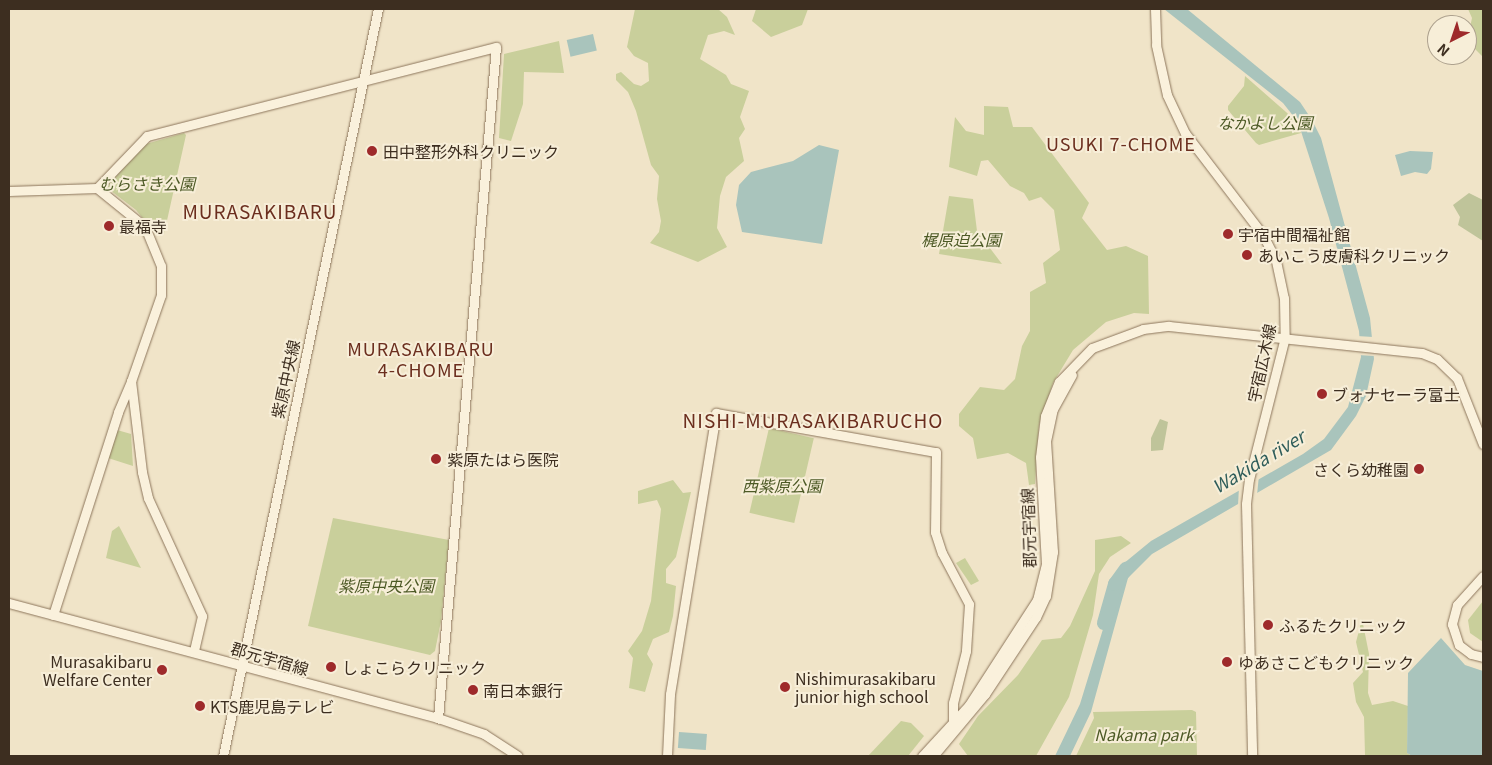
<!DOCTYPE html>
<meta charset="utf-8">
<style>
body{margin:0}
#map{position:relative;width:1492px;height:765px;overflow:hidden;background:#f0e4c8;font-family:Georgia,"Noto Sans JP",serif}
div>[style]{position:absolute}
.green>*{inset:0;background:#c9cf9b;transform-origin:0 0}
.cemetery>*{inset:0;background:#bfc49a}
.water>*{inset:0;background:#a9c4bc;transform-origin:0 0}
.pier>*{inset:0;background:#f0e4c8}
.river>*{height:14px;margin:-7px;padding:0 7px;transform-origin:7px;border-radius:7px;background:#a9c4bc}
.roads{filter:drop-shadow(0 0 1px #8d765c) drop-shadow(0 0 1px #8d765c)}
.minor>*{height:9px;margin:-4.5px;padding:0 4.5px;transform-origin:4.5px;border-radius:4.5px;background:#faf1dc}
.dots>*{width:14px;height:14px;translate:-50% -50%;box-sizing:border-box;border:2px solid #f7eed8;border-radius:50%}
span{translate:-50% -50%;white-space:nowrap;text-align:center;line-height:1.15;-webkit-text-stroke:4px #f7eed8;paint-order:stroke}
.park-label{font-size:16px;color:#4d5a26;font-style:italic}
.poi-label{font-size:16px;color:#3d2e20}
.left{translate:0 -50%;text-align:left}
.right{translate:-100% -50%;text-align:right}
.street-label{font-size:16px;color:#3d2e20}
.neighbourhood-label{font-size:18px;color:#6b2e1e;letter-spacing:1px}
.water-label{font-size:18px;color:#2f5d5a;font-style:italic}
.quarter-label{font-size:19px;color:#6b2e1e;letter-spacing:1px}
.frame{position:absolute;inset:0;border:10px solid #3d2e20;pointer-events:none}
.north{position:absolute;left:1427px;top:15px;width:50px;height:50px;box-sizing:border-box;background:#f7eed8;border:1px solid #ada18e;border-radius:50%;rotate:221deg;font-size:14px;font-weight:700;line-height:20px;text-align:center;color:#3d2e20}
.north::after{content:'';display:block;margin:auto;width:18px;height:22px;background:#9e2a2b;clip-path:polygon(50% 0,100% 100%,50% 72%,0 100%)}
</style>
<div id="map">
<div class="green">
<i style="clip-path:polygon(635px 9px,718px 9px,727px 17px,735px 35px,724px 31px,708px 35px,700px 59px,726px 75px,731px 84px,749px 91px,740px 117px,745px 129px,739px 138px,744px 161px,726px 177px,720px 196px,717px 228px,727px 247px,698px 262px,650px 243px,659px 232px,661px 221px,657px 199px,659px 176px,651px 165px,636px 111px,628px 92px,616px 80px,616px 74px,621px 72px,634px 84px,641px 86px,649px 81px,648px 63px,634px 56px,627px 47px)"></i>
<i style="clip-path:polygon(756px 9px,808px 9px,802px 25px,771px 37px,752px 21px)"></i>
<i style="clip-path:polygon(1468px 9px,1483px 9px,1483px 57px,1467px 41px,1472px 18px)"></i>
<i style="clip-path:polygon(559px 41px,564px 73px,524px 72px,523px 104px,511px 141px,499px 138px,504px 54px)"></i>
<i style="clip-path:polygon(1245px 76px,1294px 119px,1301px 133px,1259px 145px,1256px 143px,1228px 110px,1228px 106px,1244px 86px)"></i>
<i style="clip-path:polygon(984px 106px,1008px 107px,1013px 127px,1032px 127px,1089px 203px,1082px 218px,1107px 250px,1126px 246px,1148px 256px,1149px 314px,1134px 313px,1106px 322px,1073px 350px,1053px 383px,1039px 425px,1035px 484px,1029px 485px,1026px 463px,1008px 453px,977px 459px,973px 438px,959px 426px,959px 414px,980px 387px,1004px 390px,1015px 379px,1022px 346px,1030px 331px,1030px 292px,1046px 283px,1043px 263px,1060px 250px,1054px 210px,1041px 197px,1029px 201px,1024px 193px,1010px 186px,988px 160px,981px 161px,977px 176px,949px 167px,955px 117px,966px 131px,984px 135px)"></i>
<i style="clip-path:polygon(184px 133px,186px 135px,164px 234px,156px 235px,136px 210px,106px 187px,146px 144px)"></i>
<i style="clip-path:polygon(949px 196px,973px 199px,977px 231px,1002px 264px,939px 254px)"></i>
<i style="left:769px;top:428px;width:46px;height:87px;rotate:13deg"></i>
<i style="clip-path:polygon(117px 430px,131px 434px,133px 466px,108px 458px)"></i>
<i style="clip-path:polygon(673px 480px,683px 493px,691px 492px,676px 557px,666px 569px,666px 583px,676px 586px,673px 616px,669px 632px,653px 639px,647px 654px,653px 664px,645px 692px,629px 688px,633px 658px,628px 651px,642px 631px,651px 601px,661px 509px,657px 500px,638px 504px,638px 491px)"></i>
<i style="clip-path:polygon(333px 518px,449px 540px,441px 621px,435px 651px,430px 655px,308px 626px)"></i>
<i style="clip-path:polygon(119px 526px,141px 568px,106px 558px,112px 531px)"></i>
<i style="clip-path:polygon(1121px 536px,1131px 543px,1110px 557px,1099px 574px,1093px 615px,1069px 697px,1036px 756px,968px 756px,959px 744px,978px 716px,1018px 675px,1042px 640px,1061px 638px,1070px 626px,1095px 571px,1095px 540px)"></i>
<i style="clip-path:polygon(965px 558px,979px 581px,971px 585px,956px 563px)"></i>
<i style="clip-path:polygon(1483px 601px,1483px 642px,1470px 633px,1468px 620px)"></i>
<i style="clip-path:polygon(1362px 619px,1369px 654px,1368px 693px,1372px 705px,1393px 701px,1408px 706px,1407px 753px,1412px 756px,1365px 755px,1364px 717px,1356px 702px,1353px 683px,1363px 672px,1356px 642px)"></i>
<i style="clip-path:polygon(1192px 710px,1196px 712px,1197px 756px,1076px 756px,1094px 718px,1093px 712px)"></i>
<i style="clip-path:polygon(901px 721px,911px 723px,924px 736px,908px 756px,868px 756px)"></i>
</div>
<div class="cemetery">
<i style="clip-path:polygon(1469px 193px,1483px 200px,1483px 241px,1458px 225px,1460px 217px,1453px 205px)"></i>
<i style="clip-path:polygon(1160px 419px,1168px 422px,1163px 450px,1151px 451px,1151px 438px)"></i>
</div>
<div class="water">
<i style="clip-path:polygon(1164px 9px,1187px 9px,1300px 102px,1312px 120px,1321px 138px,1370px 318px,1374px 359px,1366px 396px,1356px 416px,1331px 450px,1152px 554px,1128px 578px,1091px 712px,1070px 756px,1055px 756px,1080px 704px,1123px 564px,1151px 541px,1303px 454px,1324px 439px,1348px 407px,1361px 357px,1359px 331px,1329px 218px,1298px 122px,1283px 103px)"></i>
<i style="left:593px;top:34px;width:17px;height:27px;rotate:77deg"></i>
<i style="clip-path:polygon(819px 145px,839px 150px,822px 244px,742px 232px,736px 205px,739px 185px,751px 172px,793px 161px)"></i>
<i style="clip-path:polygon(1410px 151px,1433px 152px,1431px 169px,1427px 174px,1415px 172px,1401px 176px,1395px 155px)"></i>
<i style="clip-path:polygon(1441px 638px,1465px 665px,1483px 671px,1483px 756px,1412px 756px,1407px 753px,1408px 673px)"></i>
<i style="left:679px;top:732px;width:28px;height:16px;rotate:4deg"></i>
</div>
<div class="pier">
<i style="clip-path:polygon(1357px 336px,1373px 337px,1374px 356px,1358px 355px)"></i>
<i style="clip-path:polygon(1259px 475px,1257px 495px,1238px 506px,1239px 487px)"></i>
</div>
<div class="river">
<i style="left:1104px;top:623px;width:41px;rotate:-74.2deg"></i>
<i style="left:1115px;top:584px;width:19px;rotate:-54deg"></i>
</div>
<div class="roads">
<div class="minor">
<i style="left:1155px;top:9px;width:36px;rotate:88deg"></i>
<i style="left:1156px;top:45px;width:51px;rotate:77.6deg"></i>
<i style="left:1167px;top:95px;width:42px;rotate:64.7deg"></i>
<i style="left:1185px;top:133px;width:128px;rotate:52.6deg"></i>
<i style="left:1263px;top:235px;width:29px;rotate:63deg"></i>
<i style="left:1276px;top:261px;width:38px;rotate:78deg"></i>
<i style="left:1284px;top:298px;width:39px;rotate:89deg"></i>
<i style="left:1285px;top:337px;width:146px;rotate:104.2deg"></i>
<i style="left:1249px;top:479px;width:25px;rotate:97deg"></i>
<i style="left:1246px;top:504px;width:252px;rotate:88.6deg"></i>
<i style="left:97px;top:188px;width:62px;rotate:39.1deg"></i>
<i style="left:145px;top:227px;width:42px;rotate:67.7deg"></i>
<i style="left:161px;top:266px;width:29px;rotate:90deg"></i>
<i style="left:161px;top:295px;width:91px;rotate:109.2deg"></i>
<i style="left:131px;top:381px;width:92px;rotate:83.1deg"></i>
<i style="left:142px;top:472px;width:27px;rotate:77deg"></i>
<i style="left:148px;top:498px;width:130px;rotate:65.4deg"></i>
<i style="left:202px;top:616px;width:37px;rotate:103deg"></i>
<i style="left:9px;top:191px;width:88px;rotate:-2deg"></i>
<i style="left:97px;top:188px;width:72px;rotate:-46.1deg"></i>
<i style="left:147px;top:136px;width:360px;rotate:-14.3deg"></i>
<i style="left:496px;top:47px;width:674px;rotate:94.94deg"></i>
<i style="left:1483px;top:576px;width:39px;rotate:132deg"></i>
<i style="left:1457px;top:605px;width:20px;rotate:105deg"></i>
<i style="left:1452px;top:624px;width:22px;rotate:72deg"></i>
<i style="left:1459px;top:645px;width:15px;rotate:37deg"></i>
<i style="left:1471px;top:654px;width:12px;rotate:14deg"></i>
<i style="left:9px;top:603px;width:444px;rotate:15deg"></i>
<i style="left:438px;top:718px;width:49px;rotate:19.2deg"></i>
<i style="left:484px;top:734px;width:40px;rotate:32.9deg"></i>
<i style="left:53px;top:615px;width:213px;rotate:-72.2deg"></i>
<i style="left:118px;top:412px;width:34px;rotate:-67deg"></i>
<i style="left:223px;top:756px;width:763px;rotate:-78.28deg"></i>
<i style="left:667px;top:756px;width:62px;rotate:-87.2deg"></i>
<i style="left:670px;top:694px;width:285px;rotate:-80.7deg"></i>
<i style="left:716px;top:413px;width:223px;rotate:10.1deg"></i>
<i style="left:936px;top:452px;width:80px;rotate:90.7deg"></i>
<i style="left:935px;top:532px;width:22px;rotate:72deg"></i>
<i style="left:942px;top:553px;width:58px;rotate:62.1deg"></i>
<i style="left:969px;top:604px;width:47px;rotate:93.7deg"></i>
<i style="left:966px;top:651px;width:54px;rotate:104deg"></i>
<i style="left:953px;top:703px;width:22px;rotate:90deg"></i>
<i style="left:922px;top:756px;width:69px;rotate:-47.3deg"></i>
<i style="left:969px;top:705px;width:125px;rotate:-57.1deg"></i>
<i style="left:1037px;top:600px;width:37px;rotate:-76deg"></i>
<i style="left:1046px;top:564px;width:107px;rotate:-93.2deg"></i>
<i style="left:1040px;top:457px;width:41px;rotate:-83deg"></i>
<i style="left:1045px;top:416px;width:37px;rotate:-68deg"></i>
<i style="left:1059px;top:382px;width:47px;rotate:-45.9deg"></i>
<i style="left:1092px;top:348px;width:54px;rotate:-20.4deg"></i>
<i style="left:1143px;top:329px;width:26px;rotate:-7deg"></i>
<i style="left:1169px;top:326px;width:254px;rotate:6.1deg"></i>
<i style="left:1422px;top:353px;width:16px;rotate:22deg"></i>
<i style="left:1437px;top:359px;width:28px;rotate:44deg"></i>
<i style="left:1457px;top:378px;width:71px;rotate:68.5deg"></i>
<i style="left:933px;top:756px;width:81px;rotate:-50deg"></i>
<i style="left:985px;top:694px;width:92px;rotate:-56.5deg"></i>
<i style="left:1036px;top:617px;width:23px;rotate:-65deg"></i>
<i style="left:1046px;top:596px;width:45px;rotate:-81deg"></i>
<i style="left:1053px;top:552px;width:111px;rotate:-93.6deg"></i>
<i style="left:1046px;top:441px;width:33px;rotate:-78deg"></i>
<i style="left:1053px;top:409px;width:39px;rotate:-61deg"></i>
</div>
</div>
<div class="dots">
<i style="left:372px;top:151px;background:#9e2a2b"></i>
<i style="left:109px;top:226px;background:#9e2a2b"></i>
<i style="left:1228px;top:234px;background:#9e2a2b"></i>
<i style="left:1247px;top:255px;background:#9e2a2b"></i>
<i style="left:1322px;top:394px;background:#9e2a2b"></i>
<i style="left:436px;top:459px;background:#9e2a2b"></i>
<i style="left:1419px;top:469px;background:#9e2a2b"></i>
<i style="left:1268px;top:625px;background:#9e2a2b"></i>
<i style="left:1227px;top:662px;background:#9e2a2b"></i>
<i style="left:331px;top:667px;background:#9e2a2b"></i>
<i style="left:162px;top:670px;background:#9e2a2b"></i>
<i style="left:785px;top:687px;background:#9e2a2b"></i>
<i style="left:473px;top:690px;background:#9e2a2b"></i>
<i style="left:200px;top:706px;background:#9e2a2b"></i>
</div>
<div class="park-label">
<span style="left:1265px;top:122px">なかよし公園</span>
<span style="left:147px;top:183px">むらさき公園</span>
<span style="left:961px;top:239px">梶原迫公園</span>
<span style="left:782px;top:485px">西紫原公園</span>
<span style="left:386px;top:585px">紫原中央公園</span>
<span style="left:1144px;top:734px">Nakama park</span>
</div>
<div class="poi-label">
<span class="left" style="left:383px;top:151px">田中整形外科クリニック</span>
<span class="left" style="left:119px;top:226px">最福寺</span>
<span class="left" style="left:1238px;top:234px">宇宿中間福祉館</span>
<span class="left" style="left:1258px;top:255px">あいこう皮膚科クリニック</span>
<span class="left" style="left:1332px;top:394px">ブォナセーラ富士</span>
<span class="left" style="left:447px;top:459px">紫原たはら医院</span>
<span class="right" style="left:1409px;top:469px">さくら幼稚園</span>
<span class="left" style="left:1279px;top:625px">ふるたクリニック</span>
<span class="right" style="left:152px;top:670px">Murasakibaru<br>Welfare Center</span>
<span class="left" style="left:1238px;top:662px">ゆあさこどもクリニック</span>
<span class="left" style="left:342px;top:667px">しょこらクリニック</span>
<span class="left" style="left:795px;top:687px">Nishimurasakibaru<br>junior high school</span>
<span class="left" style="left:483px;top:690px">南日本銀行</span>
<span class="left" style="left:210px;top:706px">KTS鹿児島テレビ</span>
</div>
<div class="street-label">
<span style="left:1261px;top:363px;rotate:-78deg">宇宿広木線</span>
<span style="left:285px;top:379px;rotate:-78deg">紫原中央線</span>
<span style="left:1028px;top:528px;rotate:-92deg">郡元宇宿線</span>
<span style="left:270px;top:658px;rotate:16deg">郡元宇宿線</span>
</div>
<div class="neighbourhood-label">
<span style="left:1121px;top:143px">USUKI 7-CHOME</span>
<span style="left:421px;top:359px">MURASAKIBARU<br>4-CHOME</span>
</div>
<div class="water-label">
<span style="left:1258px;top:461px;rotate:-31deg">Wakida river</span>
</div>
<div class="quarter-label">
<span style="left:260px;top:211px">MURASAKIBARU</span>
<span style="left:813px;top:420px">NISHI-MURASAKIBARUCHO</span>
</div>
<div class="frame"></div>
<div class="north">N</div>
</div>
